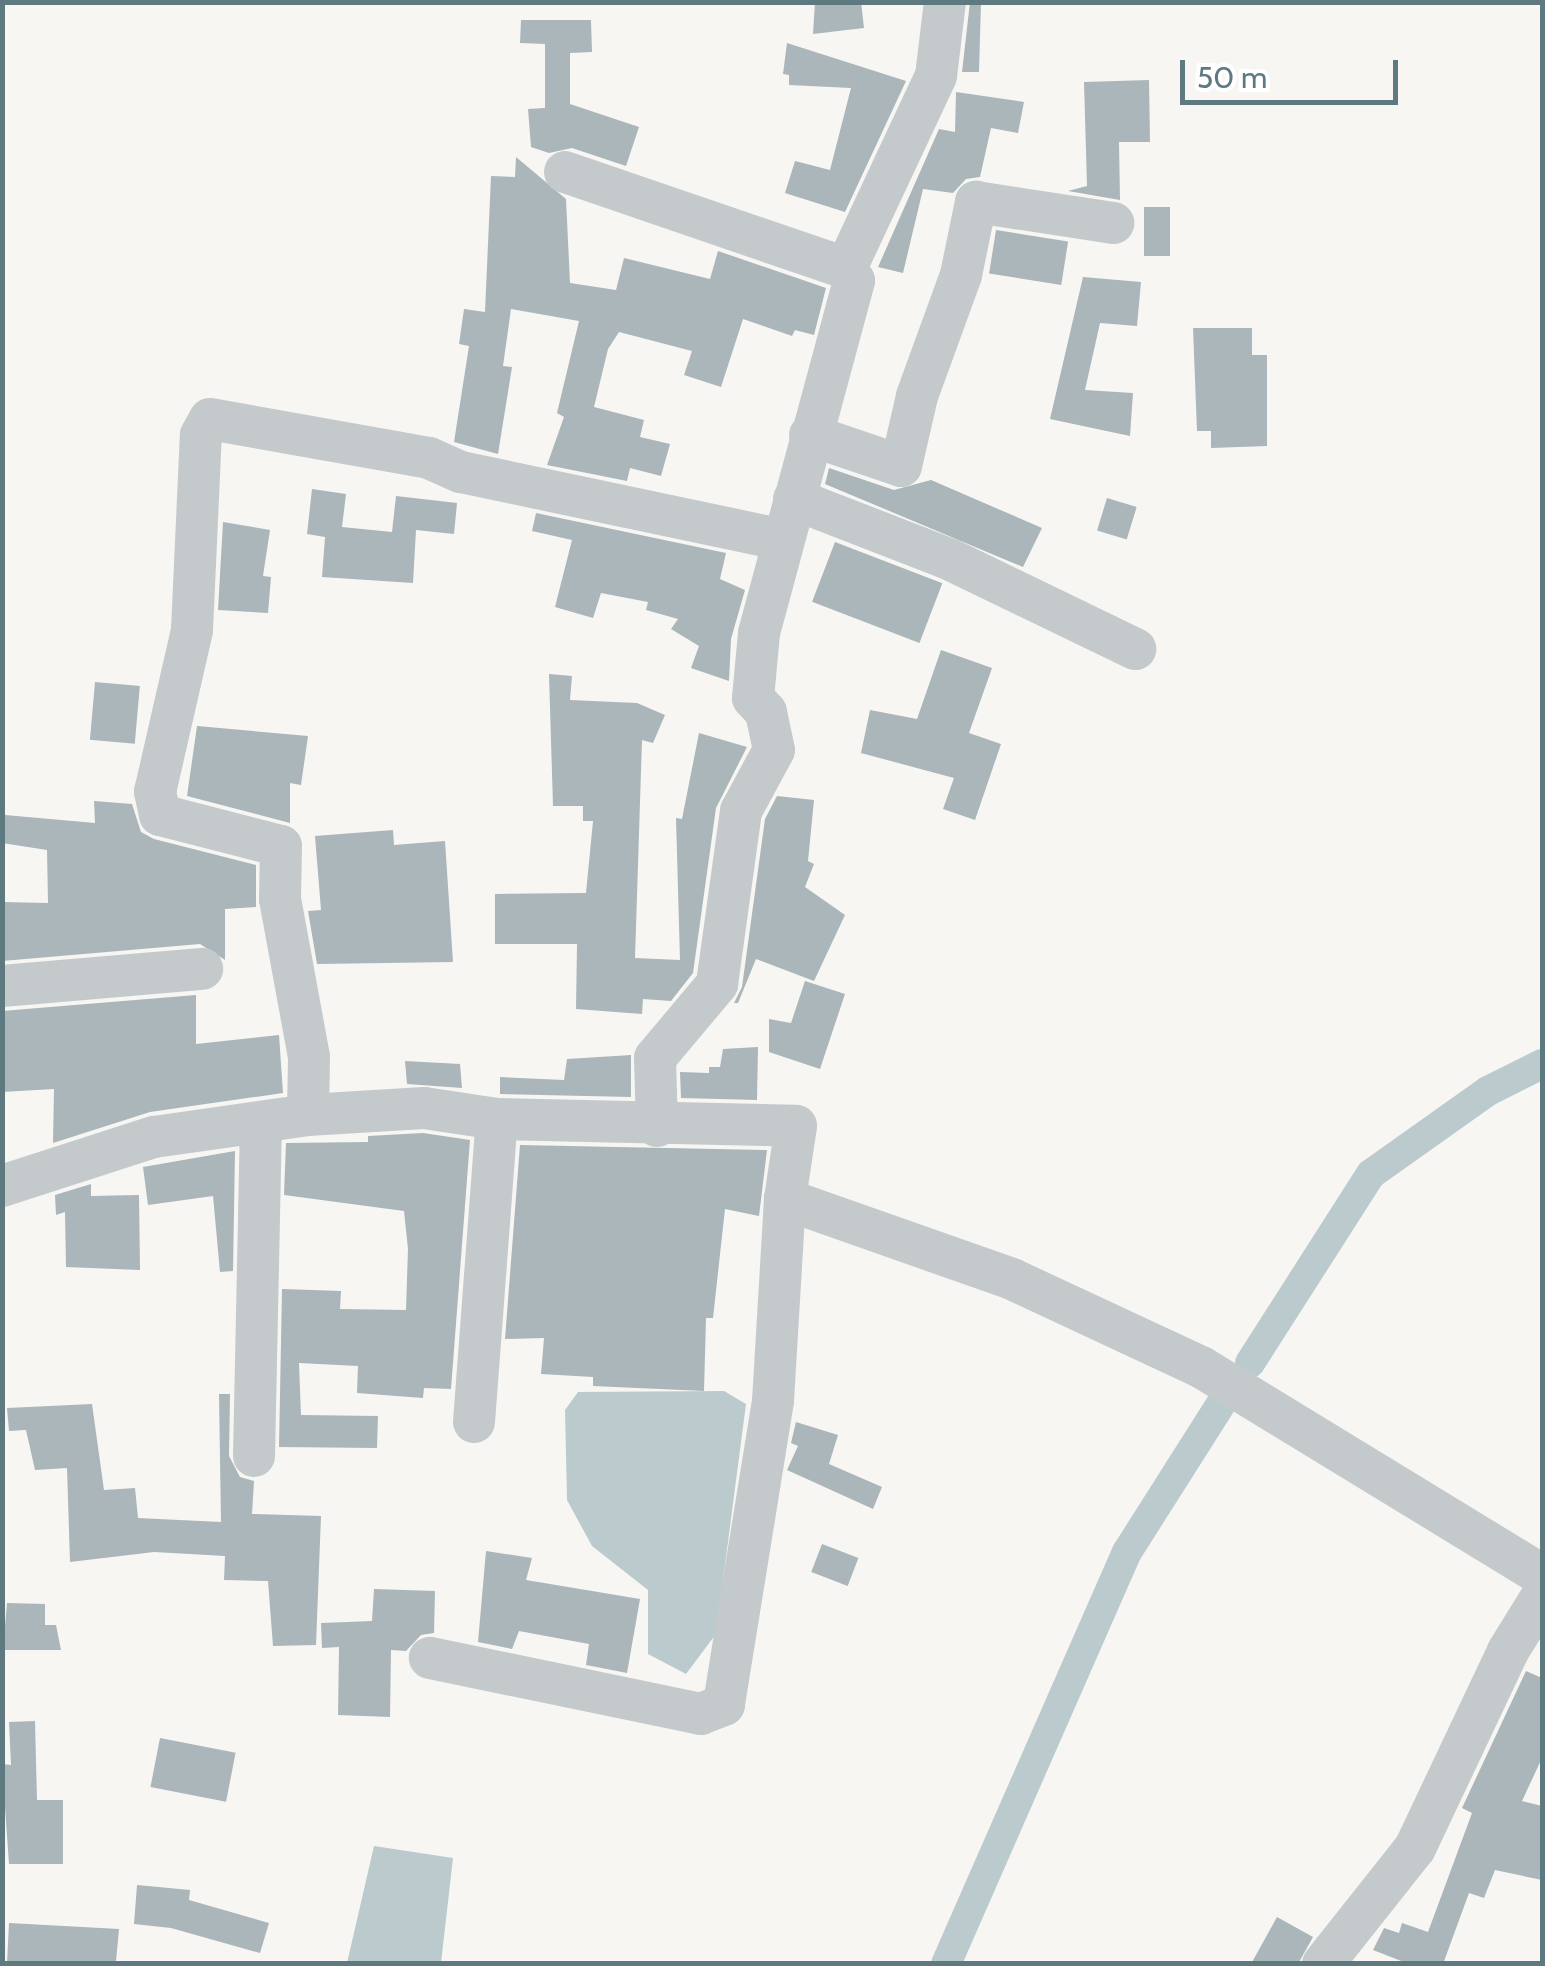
<!DOCTYPE html>
<style>
body{margin:0}
#map{position:relative;width:1545px;height:1966px;overflow:hidden;background:#f7f6f3;font-family:Cabin,sans-serif}
div>[style]{position:absolute}
.water>*{inset:0;background:#bbcbcd}
.canal>*{height:30px;margin:-15px;padding:0 15px;transform-origin:15px;border-radius:15px;background:#bbcbcd}
.building>*{inset:0;background:#aab6b9;transform-origin:0 0}
.minor>*{height:42px;margin:-21px;padding:0 21px;transform-origin:21px;border-radius:21px;background:#c4cacc}
span{translate:-50% -50%;white-space:nowrap;text-align:center;line-height:1.15;-webkit-text-stroke:10px #fff;paint-order:stroke}
.frame{position:absolute;inset:0;border:5px solid #5f7981;pointer-events:none}
.scale{position:absolute;left:1180px;top:60px;width:218px;height:45px;box-sizing:border-box;border:5px solid #5f7981;border-top:0;padding-left:12px;font-size:30px;line-height:35px;white-space:nowrap;color:#5f7981;-webkit-text-stroke:8px #fff;paint-order:stroke}
</style>
<div id="map">
<div class="water">
<i style="clip-path:polygon(724px 1391px,746px 1404px,716px 1634px,686px 1674px,648px 1654px,648px 1590px,592px 1546px,567px 1500px,565px 1410px,578px 1392px)"></i>
<i style="clip-path:polygon(374px 1846px,453px 1858px,441px 1963px,347px 1963px)"></i>
</div>
<div class="canal">
<i style="left:1250px;top:1363px;width:224px;rotate:-57.4deg"></i>
<i style="left:1371px;top:1174px;width:143px;rotate:-35.4deg"></i>
<i style="left:1488px;top:1091px;width:60px;rotate:-26.6deg"></i>
<i style="left:946px;top:1964px;width:450px;rotate:-66.3deg"></i>
<i style="left:1127px;top:1552px;width:188px;rotate:-57.6deg"></i>
</div>
<div class="building">
<i style="clip-path:polygon(815px 2px,861px 2px,864px 28px,813px 34px)"></i>
<i style="clip-path:polygon(970px 2px,981px 2px,979px 72px,962px 72px)"></i>
<i style="clip-path:polygon(521px 20px,591px 20px,592px 52px,570px 53px,570px 104px,639px 127px,626px 166px,572px 148px,549px 153px,531px 147px,528px 109px,545px 108px,545px 44px,520px 43px)"></i>
<i style="clip-path:polygon(787px 43px,906px 81px,845px 212px,785px 193px,795px 161px,830px 170px,851px 88px,789px 85px,789px 75px,783px 74px)"></i>
<i style="clip-path:polygon(1149px 80px,1150px 142px,1119px 142px,1120px 200px,1068px 191px,1087px 186px,1084px 82px)"></i>
<i style="clip-path:polygon(956px 92px,1024px 102px,1018px 133px,991px 128px,980px 177px,966px 179px,953px 193px,923px 189px,903px 273px,878px 267px,939px 129px,955px 132px)"></i>
<i style="clip-path:polygon(516px 157px,566px 199px,570px 283px,616px 290px,624px 258px,710px 279px,718px 251px,826px 288px,814px 335px,795px 330px,792px 336px,743px 319px,721px 387px,684px 375px,692px 351px,619px 332px,608px 349px,594px 407px,644px 420px,640px 437px,670px 444px,661px 476px,630px 468px,627px 481px,547px 465px,564px 417px,557px 413px,579px 321px,511px 309px,503px 366px,512px 367px,498px 454px,454px 442px,469px 346px,459px 344px,464px 309px,485px 312px,491px 176px,515px 177px)"></i>
<i style="left:1170px;top:207px;width:49px;height:26px;rotate:90deg"></i>
<i style="left:996px;top:230px;width:73px;height:44px;rotate:9deg"></i>
<i style="clip-path:polygon(1083px 277px,1141px 282px,1137px 326px,1100px 323px,1085px 390px,1133px 393px,1130px 436px,1050px 419px)"></i>
<i style="clip-path:polygon(1193px 328px,1252px 328px,1252px 355px,1267px 355px,1267px 446px,1211px 448px,1211px 431px,1197px 431px)"></i>
<i style="clip-path:polygon(829px 468px,894px 490px,931px 480px,1042px 528px,1023px 567px,825px 484px)"></i>
<i style="clip-path:polygon(312px 489px,346px 494px,342px 527px,392px 532px,396px 496px,457px 503px,454px 534px,416px 530px,413px 583px,322px 577px,325px 537px,307px 534px)"></i>
<i style="left:1107px;top:498px;width:31px;height:34px;rotate:17deg"></i>
<i style="clip-path:polygon(536px 513px,726px 553px,720px 579px,745px 590px,731px 639px,729px 681px,691px 668px,699px 646px,671px 629px,678px 619px,646px 610px,648px 602px,601px 593px,593px 618px,555px 607px,572px 540px,532px 531px)"></i>
<i style="clip-path:polygon(223px 522px,270px 530px,263px 576px,271px 577px,268px 613px,218px 610px)"></i>
<i style="left:835px;top:542px;width:115px;height:64px;rotate:21deg"></i>
<i style="clip-path:polygon(941px 650px,992px 668px,969px 733px,1001px 744px,975px 820px,943px 809px,954px 778px,861px 753px,870px 710px,917px 719px)"></i>
<i style="clip-path:polygon(549px 674px,572px 676px,570px 700px,637px 703px,665px 715px,653px 743px,642px 740px,635px 958px,680px 960px,676px 818px,682px 819px,699px 733px,747px 747px,716px 808px,693px 973px,671px 1001px,643px 999px,642px 1014px,576px 1009px,577px 944px,495px 944px,495px 894px,586px 893px,593px 821px,583px 821px,583px 806px,553px 806px)"></i>
<i style="left:95px;top:682px;width:45px;height:58px;rotate:5deg"></i>
<i style="clip-path:polygon(197px 726px,308px 736px,301px 785px,290px 783px,290px 823px,187px 796px)"></i>
<i style="clip-path:polygon(777px 796px,814px 800px,808px 861px,814px 864px,805px 887px,845px 915px,814px 981px,756px 959px,738px 1003px,734px 1003px,742px 987px,765px 819px)"></i>
<i style="clip-path:polygon(94px 801px,132px 804px,141px 832px,154px 839px,256px 865px,256px 907px,225px 909px,225px 960px,200px 944px,2px 961px,2px 902px,48px 903px,47px 850px,2px 843px,5px 815px,95px 823px)"></i>
<i style="clip-path:polygon(393px 830px,394px 845px,445px 841px,453px 962px,317px 964px,308px 911px,321px 910px,315px 836px)"></i>
<i style="clip-path:polygon(805px 981px,845px 994px,820px 1069px,769px 1052px,769px 1019px,791px 1023px)"></i>
<i style="clip-path:polygon(196px 995px,196px 1044px,279px 1035px,283px 1093px,150px 1112px,53px 1143px,54px 1089px,2px 1092px,2px 1011px)"></i>
<i style="clip-path:polygon(758px 1047px,757px 1100px,681px 1098px,680px 1072px,709px 1073px,709px 1067px,720px 1067px,723px 1049px)"></i>
<i style="clip-path:polygon(631px 1055px,631px 1097px,500px 1094px,500px 1077px,564px 1080px,567px 1059px)"></i>
<i style="clip-path:polygon(405px 1061px,460px 1064px,462px 1088px,407px 1084px)"></i>
<i style="clip-path:polygon(423px 1133px,470px 1140px,451px 1389px,424px 1388px,423px 1398px,357px 1393px,358px 1366px,299px 1363px,301px 1415px,378px 1416px,377px 1448px,279px 1447px,282px 1289px,341px 1291px,340px 1309px,406px 1310px,408px 1249px,404px 1211px,284px 1195px,286px 1143px,368px 1142px,368px 1136px)"></i>
<i style="clip-path:polygon(520px 1145px,767px 1150px,759px 1216px,725px 1209px,713px 1318px,706px 1318px,704px 1391px,593px 1386px,593px 1377px,541px 1374px,544px 1338px,505px 1339px)"></i>
<i style="clip-path:polygon(235px 1151px,233px 1271px,220px 1272px,213px 1196px,148px 1205px,143px 1167px)"></i>
<i style="clip-path:polygon(91px 1184px,91px 1196px,139px 1195px,140px 1270px,66px 1267px,65px 1212px,56px 1215px,55px 1195px)"></i>
<i style="clip-path:polygon(219px 1394px,230px 1394px,229px 1456px,240px 1477px,254px 1481px,252px 1514px,321px 1516px,316px 1645px,273px 1646px,268px 1581px,224px 1580px,225px 1556px,154px 1552px,70px 1562px,67px 1468px,35px 1470px,26px 1430px,9px 1431px,7px 1408px,92px 1404px,104px 1490px,135px 1488px,138px 1518px,221px 1522px)"></i>
<i style="clip-path:polygon(796px 1422px,838px 1435px,829px 1464px,882px 1487px,873px 1509px,787px 1470px,798px 1446px,791px 1443px)"></i>
<i style="left:822px;top:1544px;width:39px;height:30px;rotate:21deg"></i>
<i style="clip-path:polygon(486px 1551px,532px 1558px,526px 1580px,640px 1599px,627px 1673px,586px 1665px,589px 1644px,519px 1631px,512px 1649px,478px 1642px)"></i>
<i style="clip-path:polygon(374px 1589px,435px 1591px,434px 1633px,421px 1635px,406px 1651px,391px 1650px,390px 1717px,338px 1715px,339px 1647px,322px 1648px,321px 1623px,372px 1621px)"></i>
<i style="clip-path:polygon(7px 1603px,45px 1604px,45px 1625px,56px 1625px,61px 1650px,3px 1650px)"></i>
<i style="clip-path:polygon(1526px 1671px,1542px 1678px,1542px 1758px,1522px 1801px,1542px 1806px,1542px 1880px,1495px 1870px,1484px 1898px,1469px 1893px,1443px 1964px,1409px 1964px,1373px 1950px,1384px 1928px,1399px 1933px,1402px 1923px,1428px 1932px,1472px 1813px,1462px 1808px)"></i>
<i style="clip-path:polygon(35px 1721px,37px 1800px,63px 1800px,63px 1864px,9px 1864px,2px 1764px,11px 1765px,9px 1722px)"></i>
<i style="left:160px;top:1738px;width:77px;height:50px;rotate:11deg"></i>
<i style="clip-path:polygon(137px 1885px,190px 1890px,189px 1900px,269px 1923px,260px 1953px,171px 1928px,134px 1924px)"></i>
<i style="clip-path:polygon(1277px 1917px,1313px 1937px,1298px 1964px,1251px 1964px)"></i>
<i style="clip-path:polygon(9px 1923px,119px 1929px,116px 1961px,7px 1964px)"></i>
</div>
<div class="minor">
<i style="left:565px;top:172px;width:297px;rotate:18.9deg"></i>
<i style="left:810px;top:435px;width:96px;rotate:18.8deg"></i>
<i style="left:901px;top:466px;width:72px;rotate:-77.1deg"></i>
<i style="left:917px;top:396px;width:129px;rotate:-70deg"></i>
<i style="left:961px;top:275px;width:75px;rotate:-78.4deg"></i>
<i style="left:976px;top:202px;width:139px;rotate:8.7deg"></i>
<i style="left:794px;top:499px;width:166px;rotate:21.2deg"></i>
<i style="left:949px;top:559px;width:207px;rotate:25.8deg"></i>
<i style="left:2px;top:986px;width:201px;rotate:-4.9deg"></i>
<i style="left:308px;top:1115px;width:58px;rotate:-89deg"></i>
<i style="left:309px;top:1057px;width:161px;rotate:-100.4deg"></i>
<i style="left:280px;top:899px;width:53px;rotate:-88.9deg"></i>
<i style="left:281px;top:846px;width:125px;rotate:-165.6deg"></i>
<i style="left:160px;top:815px;width:24px;rotate:-102deg"></i>
<i style="left:155px;top:792px;width:166px;rotate:-77.1deg"></i>
<i style="left:192px;top:630px;width:195px;rotate:-87.4deg"></i>
<i style="left:201px;top:435px;width:18px;rotate:-61deg"></i>
<i style="left:210px;top:419px;width:222px;rotate:10.1deg"></i>
<i style="left:429px;top:458px;width:35px;rotate:24deg"></i>
<i style="left:461px;top:472px;width:329px;rotate:11.9deg"></i>
<i style="left:657px;top:1126px;width:68px;rotate:-91.7deg"></i>
<i style="left:655px;top:1058px;width:97px;rotate:-50deg"></i>
<i style="left:717px;top:984px;width:175px;rotate:-82.1deg"></i>
<i style="left:741px;top:811px;width:69px;rotate:-61.6deg"></i>
<i style="left:774px;top:750px;width:39px;rotate:-102deg"></i>
<i style="left:766px;top:712px;width:19px;rotate:-133deg"></i>
<i style="left:753px;top:698px;width:65px;rotate:-84.7deg"></i>
<i style="left:759px;top:633px;width:365px;rotate:-74.9deg"></i>
<i style="left:854px;top:281px;width:15px;rotate:-122deg"></i>
<i style="left:846px;top:268px;width:212px;rotate:-64.9deg"></i>
<i style="left:936px;top:76px;width:75px;rotate:-83.1deg"></i>
<i style="left:2px;top:1186px;width:160px;rotate:-17.9deg"></i>
<i style="left:154px;top:1137px;width:156px;rotate:-8.1deg"></i>
<i style="left:308px;top:1115px;width:116px;rotate:-3.5deg"></i>
<i style="left:424px;top:1108px;width:74px;rotate:8.6deg"></i>
<i style="left:497px;top:1119px;width:299px;rotate:1.3deg"></i>
<i style="left:796px;top:1126px;width:74px;rotate:98.6deg"></i>
<i style="left:785px;top:1199px;width:202px;rotate:93.4deg"></i>
<i style="left:773px;top:1401px;width:308px;rotate:99.2deg"></i>
<i style="left:724px;top:1705px;width:25px;rotate:159deg"></i>
<i style="left:701px;top:1714px;width:277px;rotate:-168.3deg"></i>
<i style="left:785px;top:1199px;width:241px;rotate:19.4deg"></i>
<i style="left:1012px;top:1279px;width:208px;rotate:25deg"></i>
<i style="left:1201px;top:1367px;width:399px;rotate:31.4deg"></i>
<i style="left:474px;top:1422px;width:304px;rotate:-85.7deg"></i>
<i style="left:254px;top:1456px;width:334px;rotate:-88.8deg"></i>
<i style="left:1323px;top:1964px;width:148px;rotate:-51.6deg"></i>
<i style="left:1415px;top:1848px;width:218px;rotate:-64.7deg"></i>
<i style="left:1508px;top:1651px;width:65px;rotate:-58.3deg"></i>
</div>
<div class="frame"></div>
<div class="scale">50 m</div>
</div>
